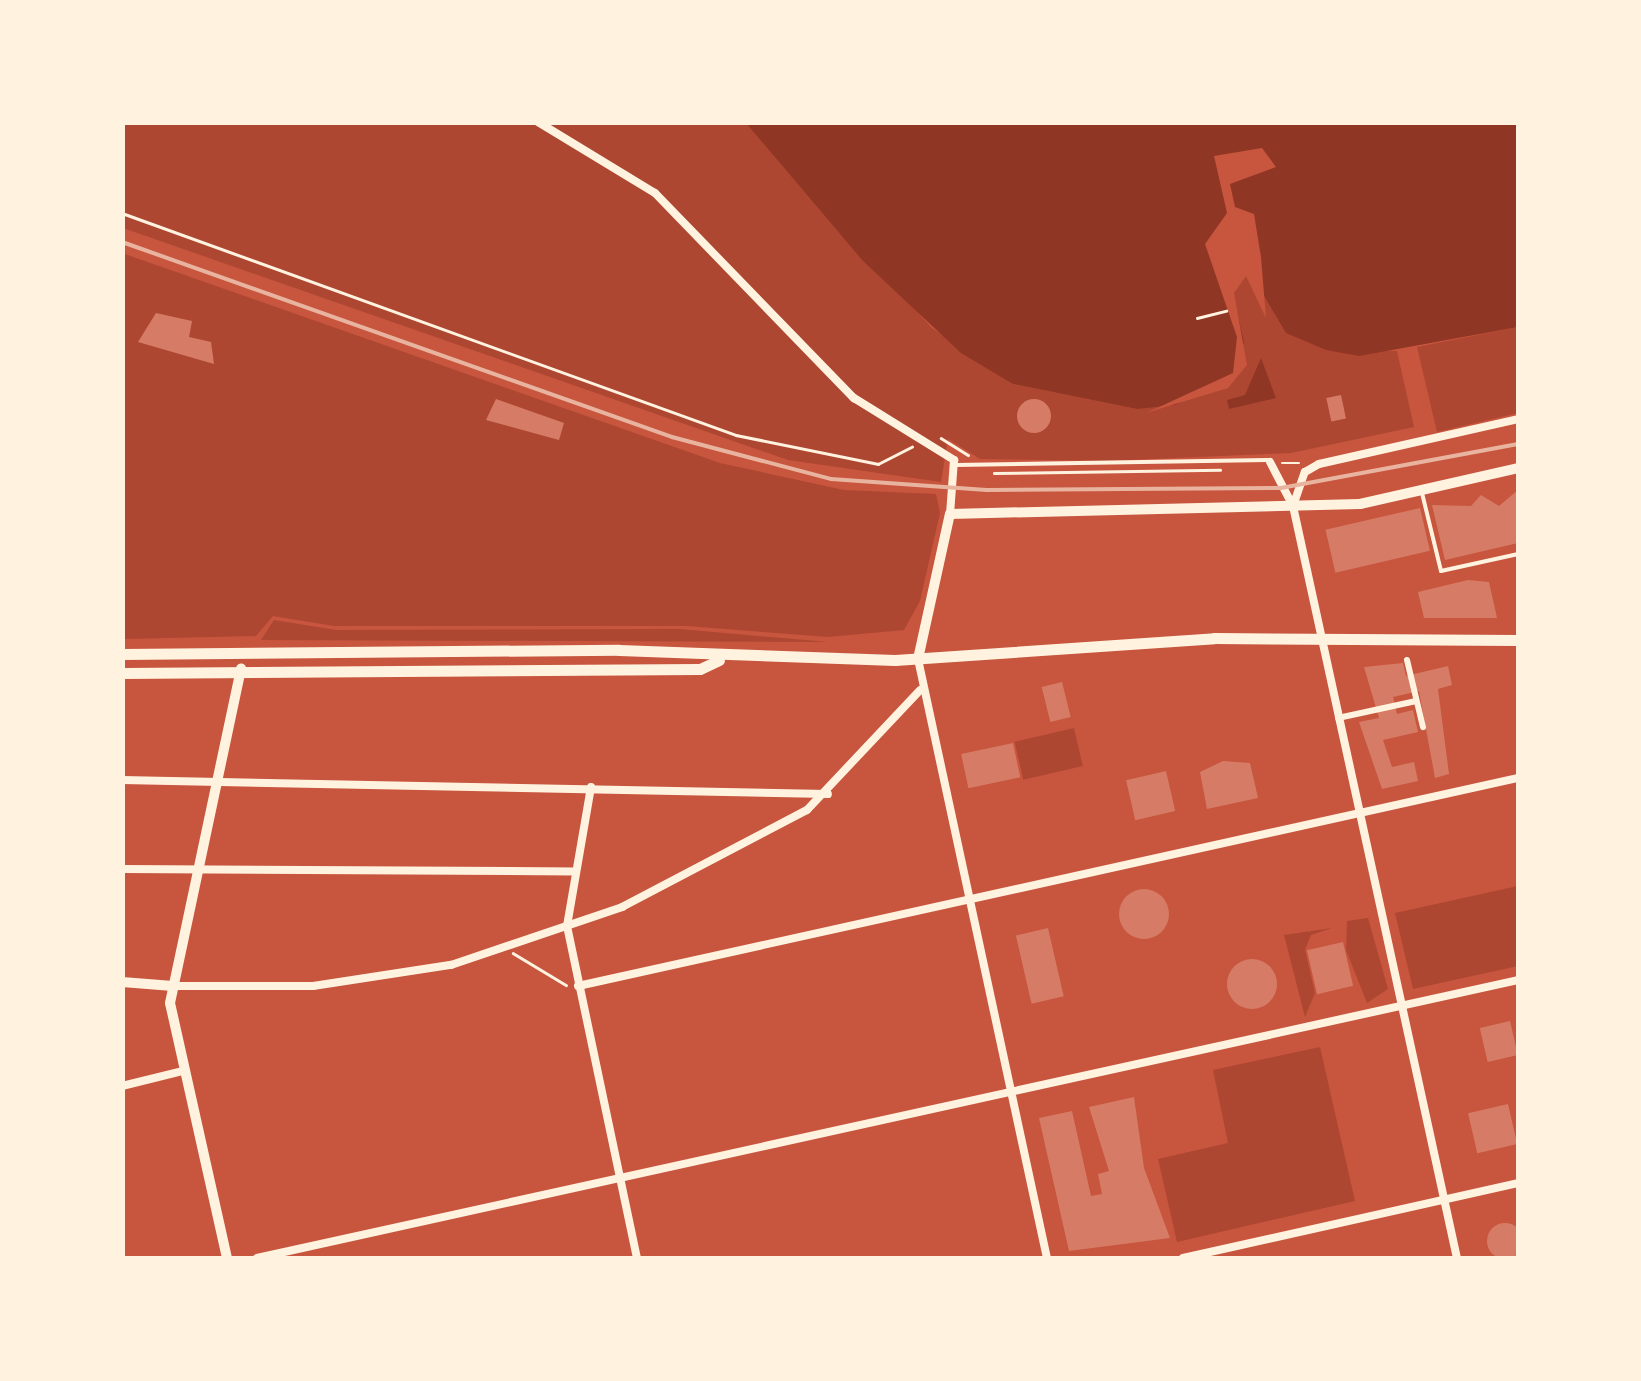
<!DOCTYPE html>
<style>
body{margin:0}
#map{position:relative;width:1641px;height:1381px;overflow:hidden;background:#c8553d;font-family:Manrope,sans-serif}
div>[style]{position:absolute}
.green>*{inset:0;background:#ae4732;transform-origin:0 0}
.water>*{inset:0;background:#8f3625}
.pier>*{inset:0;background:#c8553d}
.building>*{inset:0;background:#d67c66;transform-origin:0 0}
.round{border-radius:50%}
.path>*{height:2.5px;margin:-1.25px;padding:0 1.25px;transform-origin:1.25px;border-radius:1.25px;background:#fff3e0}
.service>*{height:4px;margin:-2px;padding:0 2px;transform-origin:2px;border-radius:2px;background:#fff3e0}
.pedestrian>*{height:6px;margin:-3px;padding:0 3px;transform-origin:3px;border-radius:3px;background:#fff3e0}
.minor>*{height:8px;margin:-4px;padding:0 4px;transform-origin:4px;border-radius:4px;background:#fff3e0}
.tertiary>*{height:10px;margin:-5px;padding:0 5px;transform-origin:5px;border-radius:5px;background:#fff3e0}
.secondary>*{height:11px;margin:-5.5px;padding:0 5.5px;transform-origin:5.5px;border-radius:5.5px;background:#fff3e0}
.rail>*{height:4px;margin:-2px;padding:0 2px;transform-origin:2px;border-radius:2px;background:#e9b49f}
span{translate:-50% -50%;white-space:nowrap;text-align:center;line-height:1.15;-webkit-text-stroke:9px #fff3e0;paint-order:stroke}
.frame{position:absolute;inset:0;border:125px solid #fff3e0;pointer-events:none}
</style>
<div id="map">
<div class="green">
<i style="clip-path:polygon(122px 123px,746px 123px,932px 328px,1013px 384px,1137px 409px,1244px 269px,1326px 350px,1397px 351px,1414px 427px,1291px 453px,1107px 461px,980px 459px,948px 439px,941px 482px,788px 460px,123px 228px)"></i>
<i style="clip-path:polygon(122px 253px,720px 463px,844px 490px,936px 494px,940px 513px,920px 601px,904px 630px,828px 637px,686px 626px,334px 626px,273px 616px,256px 636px,123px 639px)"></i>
<i style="clip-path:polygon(1518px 327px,1518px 413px,1437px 432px,1417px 347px)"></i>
<i style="clip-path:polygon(274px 620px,336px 630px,680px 629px,828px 642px,261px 640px)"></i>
<i style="left:1074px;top:728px;width:39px;height:61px;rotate:77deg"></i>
<i style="clip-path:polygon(1518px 886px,1518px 966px,1413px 989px,1395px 913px)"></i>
<i style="clip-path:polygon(1368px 918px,1388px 989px,1367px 1003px,1346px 950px,1347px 921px)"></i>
<i style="clip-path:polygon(1332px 928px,1311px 935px,1305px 950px,1315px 993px,1305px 1017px,1284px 935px)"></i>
<i style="clip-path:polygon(1320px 1047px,1355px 1201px,1177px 1242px,1158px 1159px,1228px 1143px,1213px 1070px)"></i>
</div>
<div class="water">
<i style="clip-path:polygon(746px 123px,1518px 123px,1518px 327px,1359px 356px,1326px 350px,1286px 333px,1250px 272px,1238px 275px,1233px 295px,1244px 342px,1237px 378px,1175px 405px,1137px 409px,1013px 384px,961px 353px,863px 261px)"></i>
<i style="clip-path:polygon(1261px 358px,1276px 398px,1229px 409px,1227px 400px,1245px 395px)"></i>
</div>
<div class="pier">
<i style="clip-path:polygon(1262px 148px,1276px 167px,1230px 184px,1235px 207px,1254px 214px,1261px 257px,1266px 318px,1246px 276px,1234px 293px,1247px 365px,1228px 388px,1146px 413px,1233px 373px,1237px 337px,1205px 244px,1227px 213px,1214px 156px)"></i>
</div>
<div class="building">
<i style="clip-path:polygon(156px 313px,192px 321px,189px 337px,211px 342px,214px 364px,138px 342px)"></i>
<i style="left:1341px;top:395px;width:24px;height:15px;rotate:78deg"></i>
<i class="round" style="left:1017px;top:399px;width:34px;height:34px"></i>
<i style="clip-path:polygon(496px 399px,564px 423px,559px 440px,486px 420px)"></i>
<i style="clip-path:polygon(1518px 490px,1518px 543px,1445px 560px,1432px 505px,1471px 506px,1481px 495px,1499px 506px)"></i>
<i style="left:1420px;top:508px;width:44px;height:97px;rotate:77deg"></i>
<i style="clip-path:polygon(1468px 580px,1489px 582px,1497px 618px,1424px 618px,1418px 592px)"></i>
<i style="clip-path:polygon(1403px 663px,1406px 676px,1448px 666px,1452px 685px,1438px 689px,1449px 774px,1435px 778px,1419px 691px,1393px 697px,1397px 714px,1413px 710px,1418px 732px,1383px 740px,1392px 767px,1414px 762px,1418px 781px,1382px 789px,1359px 722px,1379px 718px,1364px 667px)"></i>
<i style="left:1062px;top:682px;width:36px;height:21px;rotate:76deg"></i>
<i style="left:1013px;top:743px;width:35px;height:53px;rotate:78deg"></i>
<i style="clip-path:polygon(1223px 761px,1250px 763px,1258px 798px,1207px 809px,1200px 772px)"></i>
<i style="left:1166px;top:771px;width:41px;height:41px;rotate:77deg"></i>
<i class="round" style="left:1119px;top:889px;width:50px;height:50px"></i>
<i style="left:1048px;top:928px;width:70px;height:33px;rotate:77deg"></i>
<i style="left:1343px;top:942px;width:45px;height:37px;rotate:77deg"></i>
<i class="round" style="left:1227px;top:959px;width:50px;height:50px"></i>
<i style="left:1510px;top:1021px;width:35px;height:31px;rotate:77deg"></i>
<i style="clip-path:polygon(1134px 1097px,1144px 1168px,1170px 1238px,1069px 1251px,1039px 1118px,1072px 1111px,1091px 1196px,1102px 1194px,1098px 1174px,1109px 1171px,1089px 1107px)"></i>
<i style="left:1508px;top:1104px;width:41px;height:41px;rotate:77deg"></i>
<i class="round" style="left:1487px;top:1223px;width:36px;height:36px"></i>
</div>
<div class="path">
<i style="left:122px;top:213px;width:653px;rotate:19.88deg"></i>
<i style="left:736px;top:435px;width:145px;rotate:11.5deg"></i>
<i style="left:878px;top:464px;width:38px;rotate:-27deg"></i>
<i style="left:1197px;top:318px;width:30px;rotate:-14deg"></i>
<i style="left:941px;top:438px;width:32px;rotate:32deg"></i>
<i style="left:1282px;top:463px;width:17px"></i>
<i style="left:994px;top:473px;width:226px;rotate:-0.8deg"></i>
<i style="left:513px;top:953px;width:62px;rotate:31.1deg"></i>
</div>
<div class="service">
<i style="left:956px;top:465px;width:312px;rotate:-0.9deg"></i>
<i style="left:1422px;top:493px;width:80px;rotate:76.3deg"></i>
<i style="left:1441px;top:571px;width:79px;rotate:-12.4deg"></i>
</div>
<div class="pedestrian">
<i style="left:1407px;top:660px;width:69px;rotate:76.6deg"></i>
<i style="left:1338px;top:718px;width:80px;rotate:-12.3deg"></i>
</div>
<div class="minor">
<i style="left:538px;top:122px;width:137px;rotate:31.3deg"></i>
<i style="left:655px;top:193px;width:286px;rotate:45.9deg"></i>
<i style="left:854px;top:398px;width:118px;rotate:31.8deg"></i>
<i style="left:954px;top:460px;width:54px;rotate:94.2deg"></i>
<i style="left:1270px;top:462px;width:50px;rotate:62.4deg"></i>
<i style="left:1293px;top:506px;width:770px;rotate:77.7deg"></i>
<i style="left:1293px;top:506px;width:36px;rotate:-71deg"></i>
<i style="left:1305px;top:472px;width:16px;rotate:-30deg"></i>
<i style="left:1319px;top:464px;width:204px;rotate:-12.7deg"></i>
<i style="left:918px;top:659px;width:613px;rotate:77.85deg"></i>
<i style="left:122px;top:780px;width:706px;rotate:1.14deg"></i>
<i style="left:591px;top:787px;width:141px;rotate:99.8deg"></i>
<i style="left:567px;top:926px;width:339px;rotate:78.1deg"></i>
<i style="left:122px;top:869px;width:454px;rotate:0.3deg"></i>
<i style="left:173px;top:986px;width:140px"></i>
<i style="left:313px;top:986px;width:140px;rotate:-8.7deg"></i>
<i style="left:451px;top:965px;width:181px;rotate:-18.7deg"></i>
<i style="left:622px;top:907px;width:209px;rotate:-27.7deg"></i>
<i style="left:807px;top:810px;width:165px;rotate:-46.7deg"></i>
<i style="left:578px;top:986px;width:963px;rotate:-12.48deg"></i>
<i style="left:122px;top:1086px;width:63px;rotate:-13.8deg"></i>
<i style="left:257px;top:1258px;width:1291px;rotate:-12.43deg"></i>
<i style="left:1183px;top:1258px;width:343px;rotate:-12.6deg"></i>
</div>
<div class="tertiary">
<i style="left:918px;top:659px;width:148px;rotate:-77.6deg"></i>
<i style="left:950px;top:514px;width:410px;rotate:-1.4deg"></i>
<i style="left:1360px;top:504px;width:162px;rotate:-12.8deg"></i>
<i style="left:122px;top:982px;width:51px;rotate:4.5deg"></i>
<i style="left:227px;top:1258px;width:261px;rotate:-102.6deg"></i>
<i style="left:170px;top:1003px;width:342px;rotate:-78deg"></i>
</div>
<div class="secondary">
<i style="left:122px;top:654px;width:497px;rotate:-0.5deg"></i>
<i style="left:619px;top:650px;width:276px;rotate:2.1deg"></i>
<i style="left:895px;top:660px;width:320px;rotate:-3.9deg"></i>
<i style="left:1214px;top:638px;width:304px;rotate:0.4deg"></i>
<i style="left:122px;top:673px;width:578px;rotate:-0.4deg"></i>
<i style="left:700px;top:669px;width:21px;rotate:-25deg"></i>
</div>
<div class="rail">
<i style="left:122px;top:242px;width:584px;rotate:19.52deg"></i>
<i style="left:672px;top:437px;width:164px;rotate:14.8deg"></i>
<i style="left:831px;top:479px;width:156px;rotate:4deg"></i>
<i style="left:987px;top:490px;width:294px;rotate:-0.4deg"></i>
<i style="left:1281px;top:488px;width:241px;rotate:-10.5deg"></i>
</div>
<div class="frame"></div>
</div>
